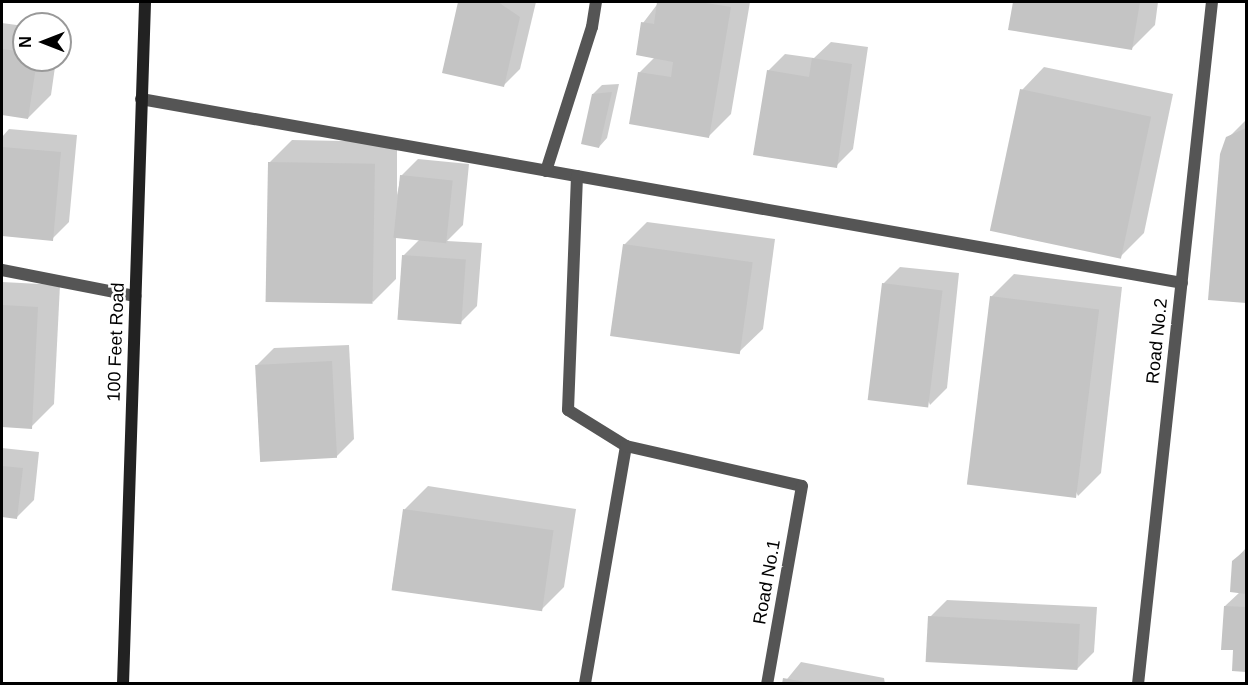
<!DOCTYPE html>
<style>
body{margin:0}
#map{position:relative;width:1248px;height:685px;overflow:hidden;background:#fff;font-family:Helvetica,sans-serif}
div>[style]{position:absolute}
.shadow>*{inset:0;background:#0003}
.building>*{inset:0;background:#c4c4c4;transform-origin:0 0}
.street>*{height:12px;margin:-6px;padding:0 6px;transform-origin:6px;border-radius:6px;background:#555}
.secondary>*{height:12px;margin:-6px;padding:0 6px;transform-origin:6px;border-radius:6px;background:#222}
span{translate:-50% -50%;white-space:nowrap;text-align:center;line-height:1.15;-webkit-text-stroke:5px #fff;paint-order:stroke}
.street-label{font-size:18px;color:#000}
.frame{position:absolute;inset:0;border:3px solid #000;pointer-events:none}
.north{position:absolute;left:12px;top:12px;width:60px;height:60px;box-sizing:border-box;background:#fff;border:2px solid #999;border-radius:50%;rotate:270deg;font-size:16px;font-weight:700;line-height:24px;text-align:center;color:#000}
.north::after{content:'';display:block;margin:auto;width:21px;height:27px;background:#000;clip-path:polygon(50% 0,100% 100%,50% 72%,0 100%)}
</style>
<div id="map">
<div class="shadow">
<i style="clip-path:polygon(460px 2px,536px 2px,520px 69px,503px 86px,444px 71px)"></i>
<i style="clip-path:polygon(659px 2px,750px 2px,731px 114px,708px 137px,639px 73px,655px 57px,643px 23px)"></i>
<i style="clip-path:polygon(1014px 2px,1158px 2px,1155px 25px,1132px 48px,1010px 29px)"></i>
<i style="clip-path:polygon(2px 23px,24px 26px,24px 60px,56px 60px,51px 95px,28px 118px,2px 114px)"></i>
<i style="clip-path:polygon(831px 42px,868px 47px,853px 149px,836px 166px,768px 71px,785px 54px,814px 58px)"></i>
<i style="clip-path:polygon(1044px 67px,1173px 94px,1144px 233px,1121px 256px,1022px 90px)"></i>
<i style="clip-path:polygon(619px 84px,607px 138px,599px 147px,593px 94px,602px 85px)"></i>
<i style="clip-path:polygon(1246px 120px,1246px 302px,1210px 299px,1228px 138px)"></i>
<i style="clip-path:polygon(9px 129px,77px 135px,69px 222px,52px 239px,2px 235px,2px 137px)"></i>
<i style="clip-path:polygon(292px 140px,397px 142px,397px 195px,401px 176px,418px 159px,469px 164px,463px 225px,447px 241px,482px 243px,477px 306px,460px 323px,403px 256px,420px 239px,396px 236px,396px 279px,373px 302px,269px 163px)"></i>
<i style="clip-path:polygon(647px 222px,775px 239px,763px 329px,740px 351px,624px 245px)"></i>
<i style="clip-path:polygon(900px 267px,959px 273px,947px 388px,930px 405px,883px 284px)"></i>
<i style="clip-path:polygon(1014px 274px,1122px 287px,1101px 473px,1078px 496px,991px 297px)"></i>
<i style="clip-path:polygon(2px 282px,60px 285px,54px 404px,31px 427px,2px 426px)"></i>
<i style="clip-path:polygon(349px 345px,354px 439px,337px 456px,257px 365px,274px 348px)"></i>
<i style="clip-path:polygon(2px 448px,39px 452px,34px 500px,17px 517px,2px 515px)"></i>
<i style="clip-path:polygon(428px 486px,576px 509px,564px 587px,541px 610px,392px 588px,405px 509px)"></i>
<i style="clip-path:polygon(1246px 548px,1246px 670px,1234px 669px,1235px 649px,1225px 606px,1240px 592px,1234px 561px)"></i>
<i style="clip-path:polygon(947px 600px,1097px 607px,1094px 652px,1077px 669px,930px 617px)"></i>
<i style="clip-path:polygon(801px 662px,884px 678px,885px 684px,783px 684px)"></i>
</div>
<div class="building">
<i style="clip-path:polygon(458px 2px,498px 2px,520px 17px,504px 87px,442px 73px)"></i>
<i style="clip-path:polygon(657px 2px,700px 2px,731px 7px,709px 138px,629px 124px,638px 72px,671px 77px,673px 62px,636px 55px,641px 22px,654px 24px)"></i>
<i style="clip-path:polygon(1013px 2px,1140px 2px,1132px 50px,1008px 30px)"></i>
<i style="clip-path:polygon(2px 49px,24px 52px,24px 60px,37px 60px,28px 119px,2px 115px)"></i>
<i style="clip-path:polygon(812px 58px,852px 64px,837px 168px,753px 155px,767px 70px,809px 77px)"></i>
<i style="left:1020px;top:89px;width:134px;height:145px;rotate:12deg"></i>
<i style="clip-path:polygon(612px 92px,599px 148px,581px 144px,592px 94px)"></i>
<i style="clip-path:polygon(1246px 128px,1246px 303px,1208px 300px,1220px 154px,1226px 137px)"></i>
<i style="clip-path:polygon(2px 147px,61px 152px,53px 241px,2px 236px)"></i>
<i style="left:268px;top:162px;width:107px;height:140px;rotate:1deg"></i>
<i style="left:400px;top:175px;width:53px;height:63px;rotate:6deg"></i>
<i style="left:623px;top:244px;width:131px;height:93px;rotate:8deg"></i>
<i style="left:402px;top:255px;width:64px;height:65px;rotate:4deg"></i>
<i style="left:882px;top:283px;width:61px;height:118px;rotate:7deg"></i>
<i style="left:990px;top:296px;width:110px;height:190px;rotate:7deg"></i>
<i style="clip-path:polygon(2px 305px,38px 307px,32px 429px,2px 427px)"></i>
<i style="left:332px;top:361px;width:97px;height:77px;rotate:87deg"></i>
<i style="clip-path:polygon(2px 466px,23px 468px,17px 519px,2px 517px)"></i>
<i style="left:403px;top:509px;width:152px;height:82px;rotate:8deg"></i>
<i style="clip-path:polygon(1243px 552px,1246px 553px,1246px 594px,1230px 592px,1232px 561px)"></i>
<i style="clip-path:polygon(1224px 606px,1246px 607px,1246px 672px,1232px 671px,1233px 650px,1221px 650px)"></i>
<i style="left:928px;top:616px;width:152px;height:46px;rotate:3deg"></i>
<i style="clip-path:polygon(783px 678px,805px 682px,805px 684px,782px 684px)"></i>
</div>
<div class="street">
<i style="left:141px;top:99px;width:1057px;rotate:10.02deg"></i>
<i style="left:546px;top:171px;width:151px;rotate:-72.3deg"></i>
<i style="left:592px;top:27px;width:25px;rotate:-81deg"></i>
<i style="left:577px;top:176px;width:234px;rotate:92.2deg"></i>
<i style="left:568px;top:410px;width:68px;rotate:31.8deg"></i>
<i style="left:626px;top:446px;width:242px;rotate:99.8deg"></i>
<i style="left:2px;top:270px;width:136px;rotate:11.1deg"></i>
<i style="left:626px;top:446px;width:180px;rotate:12.8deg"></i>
<i style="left:802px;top:486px;width:201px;rotate:100deg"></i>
<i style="left:1138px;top:684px;width:686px;rotate:-83.81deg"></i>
</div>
<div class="secondary">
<i style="left:123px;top:684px;width:682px;rotate:-88.15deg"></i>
</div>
<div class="street-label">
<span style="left:1157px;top:341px;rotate:-84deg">Road No.2</span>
<span style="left:116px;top:342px;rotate:-88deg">100 Feet Road</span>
<span style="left:767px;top:582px;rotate:-80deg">Road No.1</span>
</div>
<div class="frame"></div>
<div class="north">N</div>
</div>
